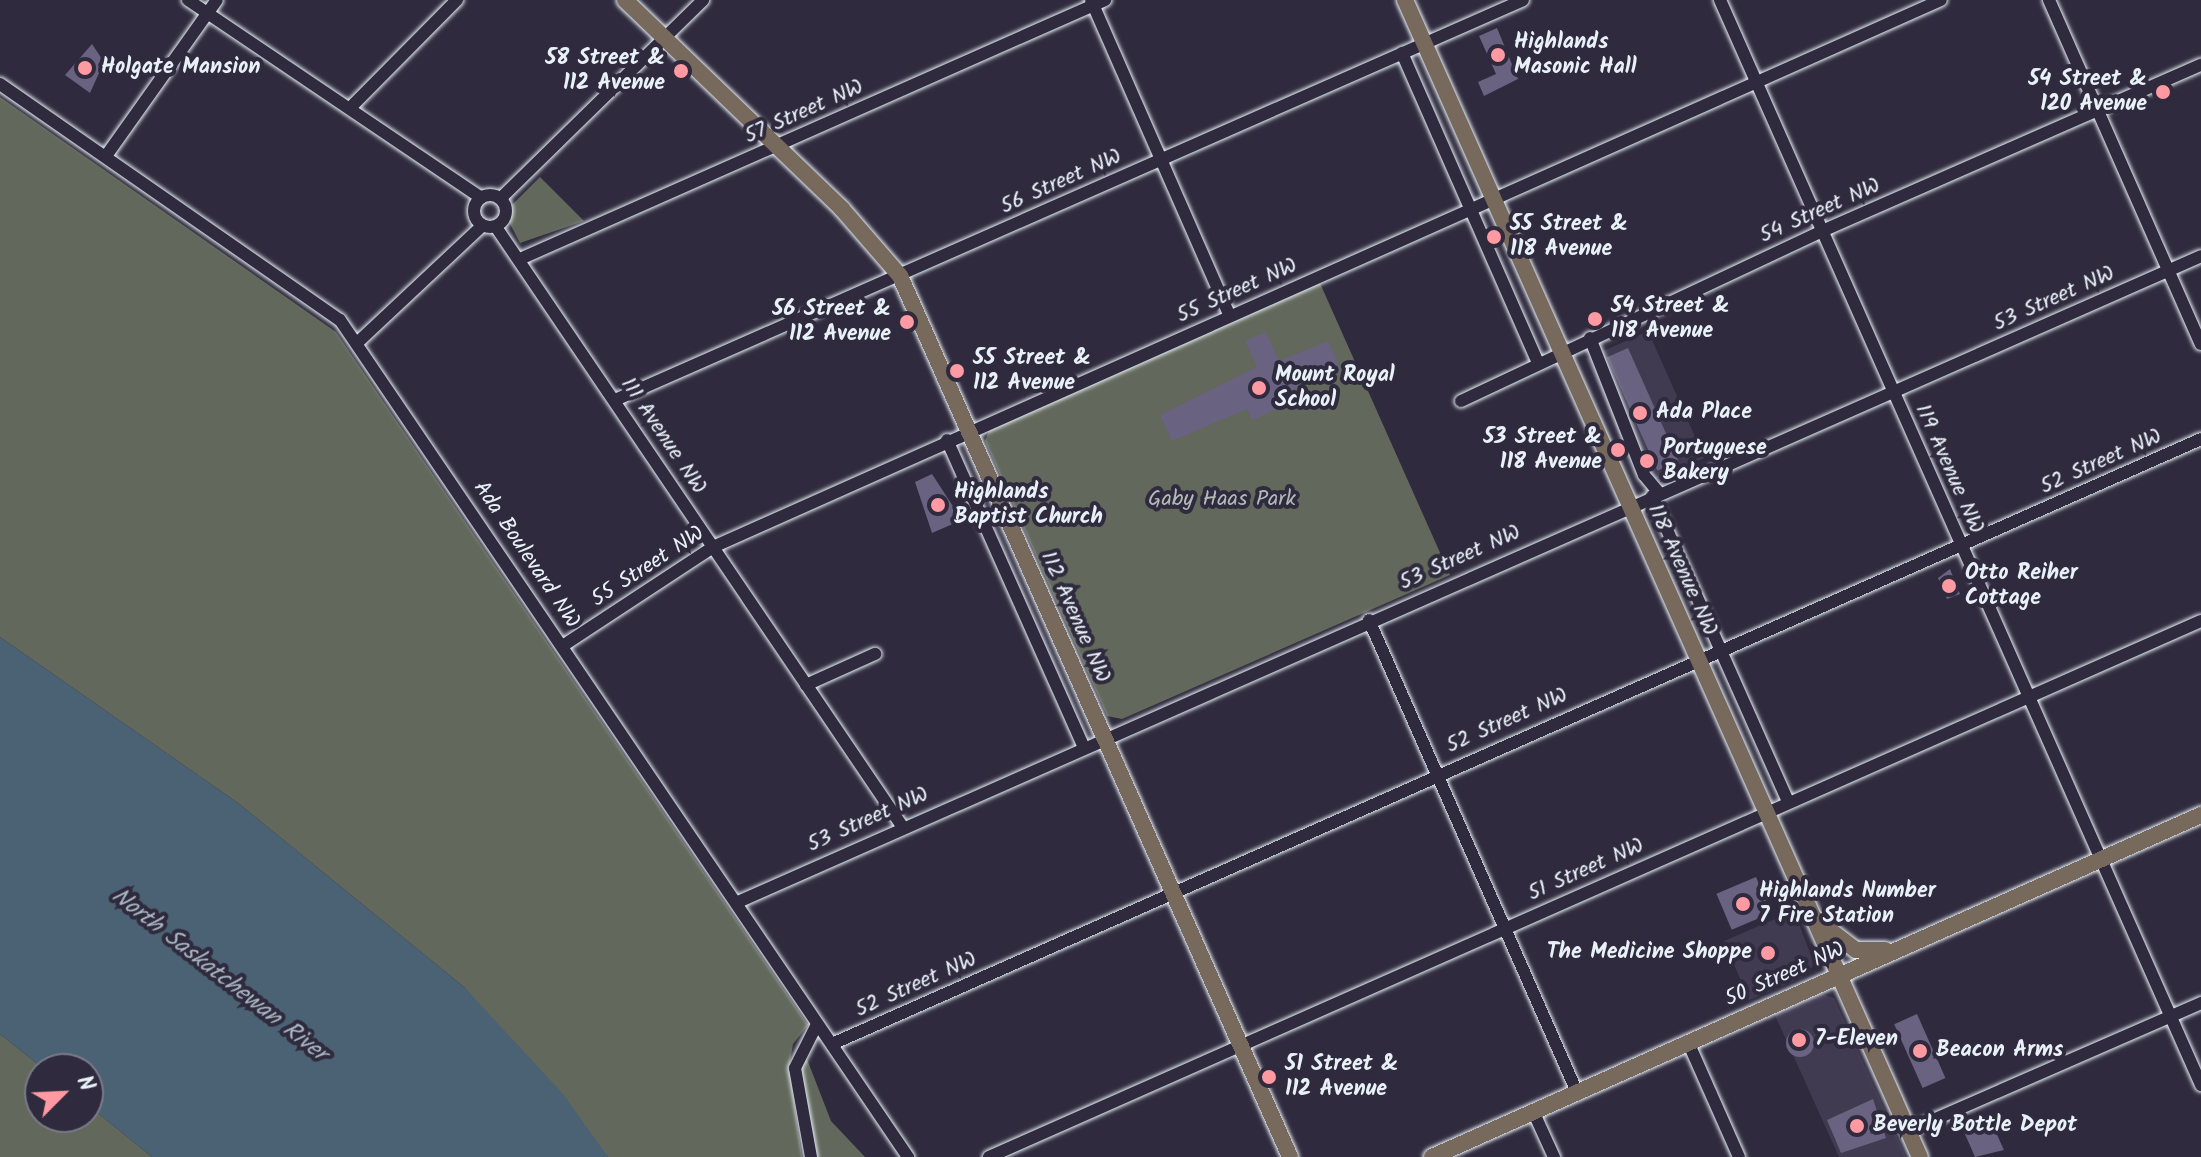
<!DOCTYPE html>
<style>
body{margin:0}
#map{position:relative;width:2201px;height:1157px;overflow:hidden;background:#2f2a3d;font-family:Kalam,sans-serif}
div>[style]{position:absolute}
.built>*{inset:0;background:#403b51;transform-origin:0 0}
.green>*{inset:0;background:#62685b}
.water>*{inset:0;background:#4a6274}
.building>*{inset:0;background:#696280;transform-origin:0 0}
.round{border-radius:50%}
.roads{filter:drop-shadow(0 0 2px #e8f1f8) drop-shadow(0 0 2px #e8f1f8)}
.minor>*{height:12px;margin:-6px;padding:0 6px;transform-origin:6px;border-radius:6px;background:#2f2a3d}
.minor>.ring{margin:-6px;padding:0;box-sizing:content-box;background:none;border:12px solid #2f2a3d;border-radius:50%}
.major>*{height:16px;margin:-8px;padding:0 8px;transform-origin:8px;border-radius:8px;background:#77695c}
.dots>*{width:22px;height:22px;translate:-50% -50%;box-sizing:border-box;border:4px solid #2f2a3d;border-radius:50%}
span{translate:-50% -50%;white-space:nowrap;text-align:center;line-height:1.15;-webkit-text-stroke:8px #2f2a3d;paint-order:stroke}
.poi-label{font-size:22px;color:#e8f1f8;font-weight:700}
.left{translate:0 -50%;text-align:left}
.right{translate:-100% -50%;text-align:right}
.street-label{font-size:22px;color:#e8f1f8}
.park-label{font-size:22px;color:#b2bab9}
.water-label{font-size:24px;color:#a9b8c3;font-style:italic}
.north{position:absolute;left:24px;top:1053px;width:80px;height:80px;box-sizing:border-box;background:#2f2a3d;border:2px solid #797a88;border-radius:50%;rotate:66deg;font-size:22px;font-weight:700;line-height:32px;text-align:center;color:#e8f1f8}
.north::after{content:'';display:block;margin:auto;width:28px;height:36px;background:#ff9aa2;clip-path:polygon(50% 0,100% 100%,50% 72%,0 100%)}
</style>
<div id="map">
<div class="built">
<i style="left:1648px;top:331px;width:139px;height:68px;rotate:66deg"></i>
<i style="clip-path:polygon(1794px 911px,1814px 963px,1807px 975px,1749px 1000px,1724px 941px)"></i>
<i style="clip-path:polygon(1819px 993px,1834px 998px,1906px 1157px,1839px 1157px,1774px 1013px)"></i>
</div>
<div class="green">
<i style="clip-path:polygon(0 97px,336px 332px,808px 1025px,793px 1044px,789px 1068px,802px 1157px,608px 1157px,464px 987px,238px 803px,0 637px)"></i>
<i style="clip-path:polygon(540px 177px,584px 221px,520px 243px,508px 220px,512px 205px)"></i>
<i style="clip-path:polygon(1319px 281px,1450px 575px,1122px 719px,1107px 716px,985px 441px,991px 426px)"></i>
<i style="clip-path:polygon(0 1034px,44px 1069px,40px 1117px,88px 1117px,88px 1105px,152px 1157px,0 1157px)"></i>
<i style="clip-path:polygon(805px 1054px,831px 1121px,865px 1157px,816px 1157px,800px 1072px)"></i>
</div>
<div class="water">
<i style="clip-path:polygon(0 637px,238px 803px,464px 987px,563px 1094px,608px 1157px,152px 1157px,88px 1105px,88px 1069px,44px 1069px,0 1034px)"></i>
</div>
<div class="building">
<i style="clip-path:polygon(1497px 28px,1518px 79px,1484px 96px,1478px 82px,1496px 74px,1479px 36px)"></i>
<i style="clip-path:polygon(92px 44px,104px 62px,90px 93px,65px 75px)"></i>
<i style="clip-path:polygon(1266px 332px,1279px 361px,1328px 341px,1340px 368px,1284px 393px,1288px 403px,1262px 416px,1252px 420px,1247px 409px,1172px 441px,1160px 415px,1257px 367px,1245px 341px)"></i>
<i style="left:1628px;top:348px;width:124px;height:23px;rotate:66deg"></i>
<i style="clip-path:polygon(932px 474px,962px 520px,932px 533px,915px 482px)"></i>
<i style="clip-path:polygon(1950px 569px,1960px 594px,1947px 599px,1938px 578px)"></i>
<i style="left:1756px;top:877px;width:39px;height:43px;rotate:67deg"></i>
<i style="left:1917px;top:1014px;width:70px;height:25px;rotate:66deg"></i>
<i class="round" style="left:1786px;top:1029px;width:28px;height:28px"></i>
<i style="clip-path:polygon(1873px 1099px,1886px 1138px,1841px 1153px,1827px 1120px)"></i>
<i style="clip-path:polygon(1988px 1115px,2004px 1150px,1975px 1157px,1961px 1125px)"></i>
</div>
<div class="roads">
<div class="minor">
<i style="left:188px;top:0;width:352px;rotate:34deg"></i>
<i style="left:1091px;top:0;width:345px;rotate:66.3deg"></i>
<i style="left:1720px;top:0;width:1187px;rotate:66.09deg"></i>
<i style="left:2049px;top:0;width:376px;rotate:66.2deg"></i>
<i style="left:1402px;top:53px;width:335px;rotate:66.3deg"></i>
<i style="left:0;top:84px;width:414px;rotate:34.8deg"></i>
<i style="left:340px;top:320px;width:1012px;rotate:55.84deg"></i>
<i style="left:353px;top:105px;width:148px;rotate:-45.3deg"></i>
<i style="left:106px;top:156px;width:191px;rotate:-54.6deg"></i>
<i class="ring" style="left:474px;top:195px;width:20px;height:20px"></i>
<i style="left:501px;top:198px;width:283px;rotate:-44.4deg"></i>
<i style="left:496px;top:227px;width:724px;rotate:55.87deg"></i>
<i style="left:520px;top:259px;width:640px;rotate:-23.88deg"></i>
<i style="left:1590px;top:338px;width:147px;rotate:68.5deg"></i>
<i style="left:1644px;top:475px;width:23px;rotate:50deg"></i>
<i style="left:357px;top:343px;width:170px;rotate:-43.1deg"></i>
<i style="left:615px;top:400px;width:992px;rotate:-23.77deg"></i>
<i style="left:1461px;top:401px;width:399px;rotate:-25.2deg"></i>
<i style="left:1822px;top:231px;width:414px;rotate:-23.7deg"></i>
<i style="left:947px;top:440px;width:336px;rotate:66deg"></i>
<i style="left:1652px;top:496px;width:335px;rotate:66deg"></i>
<i style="left:1369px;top:620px;width:516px;rotate:66.22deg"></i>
<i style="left:564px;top:645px;width:178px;rotate:-33.3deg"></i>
<i style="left:713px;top:547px;width:1344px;rotate:-24.01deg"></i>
<i style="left:806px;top:685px;width:76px;rotate:-24.2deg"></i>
<i style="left:738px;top:902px;width:1599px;rotate:-23.82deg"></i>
<i style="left:1688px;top:1042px;width:126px;rotate:66.1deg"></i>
<i style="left:832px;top:1044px;width:1497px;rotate:-23.84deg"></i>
<i style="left:1533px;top:1111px;width:51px;rotate:65.5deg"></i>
<i style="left:1908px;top:1131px;width:320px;rotate:-23.6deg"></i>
<i style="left:811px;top:1157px;width:90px;rotate:-100.2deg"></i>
<i style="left:795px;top:1068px;width:49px;rotate:-63.4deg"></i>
<i style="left:989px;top:1157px;width:1325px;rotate:-23.86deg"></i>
</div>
<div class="major">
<i style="left:625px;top:0;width:301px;rotate:43.9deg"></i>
<i style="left:842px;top:209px;width:89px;rotate:49.1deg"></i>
<i style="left:900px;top:276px;width:963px;rotate:66.12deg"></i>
<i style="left:1405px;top:0;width:1266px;rotate:66.01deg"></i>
<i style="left:1815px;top:919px;width:51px;rotate:37.1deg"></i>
<i style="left:1856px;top:950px;width:29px"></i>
<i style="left:1432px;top:1157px;width:842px;rotate:-23.98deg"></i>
</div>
</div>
<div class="dots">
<i style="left:1498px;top:55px;background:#ff9aa2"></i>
<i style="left:85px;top:68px;background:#ff9aa2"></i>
<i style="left:681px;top:71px;background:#ff9aa2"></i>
<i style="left:2163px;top:92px;background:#ff9aa2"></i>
<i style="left:1494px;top:237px;background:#ff9aa2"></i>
<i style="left:1595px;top:319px;background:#ff9aa2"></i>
<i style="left:907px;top:322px;background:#ff9aa2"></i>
<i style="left:957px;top:371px;background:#ff9aa2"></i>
<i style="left:1259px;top:388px;background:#ff9aa2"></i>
<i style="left:1640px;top:413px;background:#ff9aa2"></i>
<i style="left:1618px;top:450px;background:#ff9aa2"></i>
<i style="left:1647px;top:461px;background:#ff9aa2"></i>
<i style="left:938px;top:505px;background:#ff9aa2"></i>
<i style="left:1949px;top:586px;background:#ff9aa2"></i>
<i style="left:1743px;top:904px;background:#ff9aa2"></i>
<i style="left:1768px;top:953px;background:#ff9aa2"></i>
<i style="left:1799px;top:1040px;background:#ff9aa2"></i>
<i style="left:1920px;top:1051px;background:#ff9aa2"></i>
<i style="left:1269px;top:1077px;background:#ff9aa2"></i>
<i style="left:1857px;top:1126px;background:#ff9aa2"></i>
</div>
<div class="poi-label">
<span class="left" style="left:1514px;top:55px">Highlands<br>Masonic Hall</span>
<span class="right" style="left:665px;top:71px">58 Street &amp;<br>112 Avenue</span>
<span class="left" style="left:101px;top:68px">Holgate Mansion</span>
<span class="right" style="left:2147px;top:92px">54 Street &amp;<br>120 Avenue</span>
<span class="left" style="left:1510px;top:237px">55 Street &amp;<br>118 Avenue</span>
<span class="left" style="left:1611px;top:319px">54 Street &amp;<br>118 Avenue</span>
<span class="right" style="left:891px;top:322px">56 Street &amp;<br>112 Avenue</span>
<span class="left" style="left:973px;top:371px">55 Street &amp;<br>112 Avenue</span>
<span class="left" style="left:1275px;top:388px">Mount Royal<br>School</span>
<span class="left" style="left:1656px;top:413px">Ada Place</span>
<span class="right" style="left:1602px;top:450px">53 Street &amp;<br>118 Avenue</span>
<span class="left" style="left:1663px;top:461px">Portuguese<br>Bakery</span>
<span class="left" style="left:954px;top:505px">Highlands<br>Baptist Church</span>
<span class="left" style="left:1965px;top:586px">Otto Reiher<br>Cottage</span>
<span class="left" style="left:1759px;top:904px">Highlands Number<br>7 Fire Station</span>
<span class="right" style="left:1752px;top:953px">The Medicine Shoppe</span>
<span class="left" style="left:1815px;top:1040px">7-Eleven</span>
<span class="left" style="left:1936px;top:1051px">Beacon Arms</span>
<span class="left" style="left:1285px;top:1077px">51 Street &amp;<br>112 Avenue</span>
<span class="left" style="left:1873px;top:1126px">Beverly Bottle Depot</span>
</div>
<div class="street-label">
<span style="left:804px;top:112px;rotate:-24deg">57 Street NW</span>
<span style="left:1061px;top:182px;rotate:-24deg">56 Street NW</span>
<span style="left:1820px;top:211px;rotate:-24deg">54 Street NW</span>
<span style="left:1237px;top:291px;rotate:-24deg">55 Street NW</span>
<span style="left:2054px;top:299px;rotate:-24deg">53 Street NW</span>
<span style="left:663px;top:436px;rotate:56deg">111 Avenue NW</span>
<span style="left:2101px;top:462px;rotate:-24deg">52 Street NW</span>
<span style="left:1949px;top:469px;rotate:66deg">119 Avenue NW</span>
<span style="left:526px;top:555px;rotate:56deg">Ada Boulevard NW</span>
<span style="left:1460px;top:558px;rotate:-24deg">53 Street NW</span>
<span style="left:648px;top:567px;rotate:-33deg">55 Street NW</span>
<span style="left:1682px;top:570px;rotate:66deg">118 Avenue NW</span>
<span style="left:1075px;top:617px;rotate:66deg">112 Avenue NW</span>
<span style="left:1507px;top:721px;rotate:-24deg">52 Street NW</span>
<span style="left:868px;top:820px;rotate:-24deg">53 Street NW</span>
<span style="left:1586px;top:870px;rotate:-24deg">51 Street NW</span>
<span style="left:1785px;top:975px;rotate:-24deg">50 Street NW</span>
<span style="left:916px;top:985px;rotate:-24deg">52 Street NW</span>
</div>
<div class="park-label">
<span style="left:1222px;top:500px">Gaby Haas Park</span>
</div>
<div class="water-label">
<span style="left:219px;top:975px;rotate:38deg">North Saskatchewan River</span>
</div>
<div class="north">N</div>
</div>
